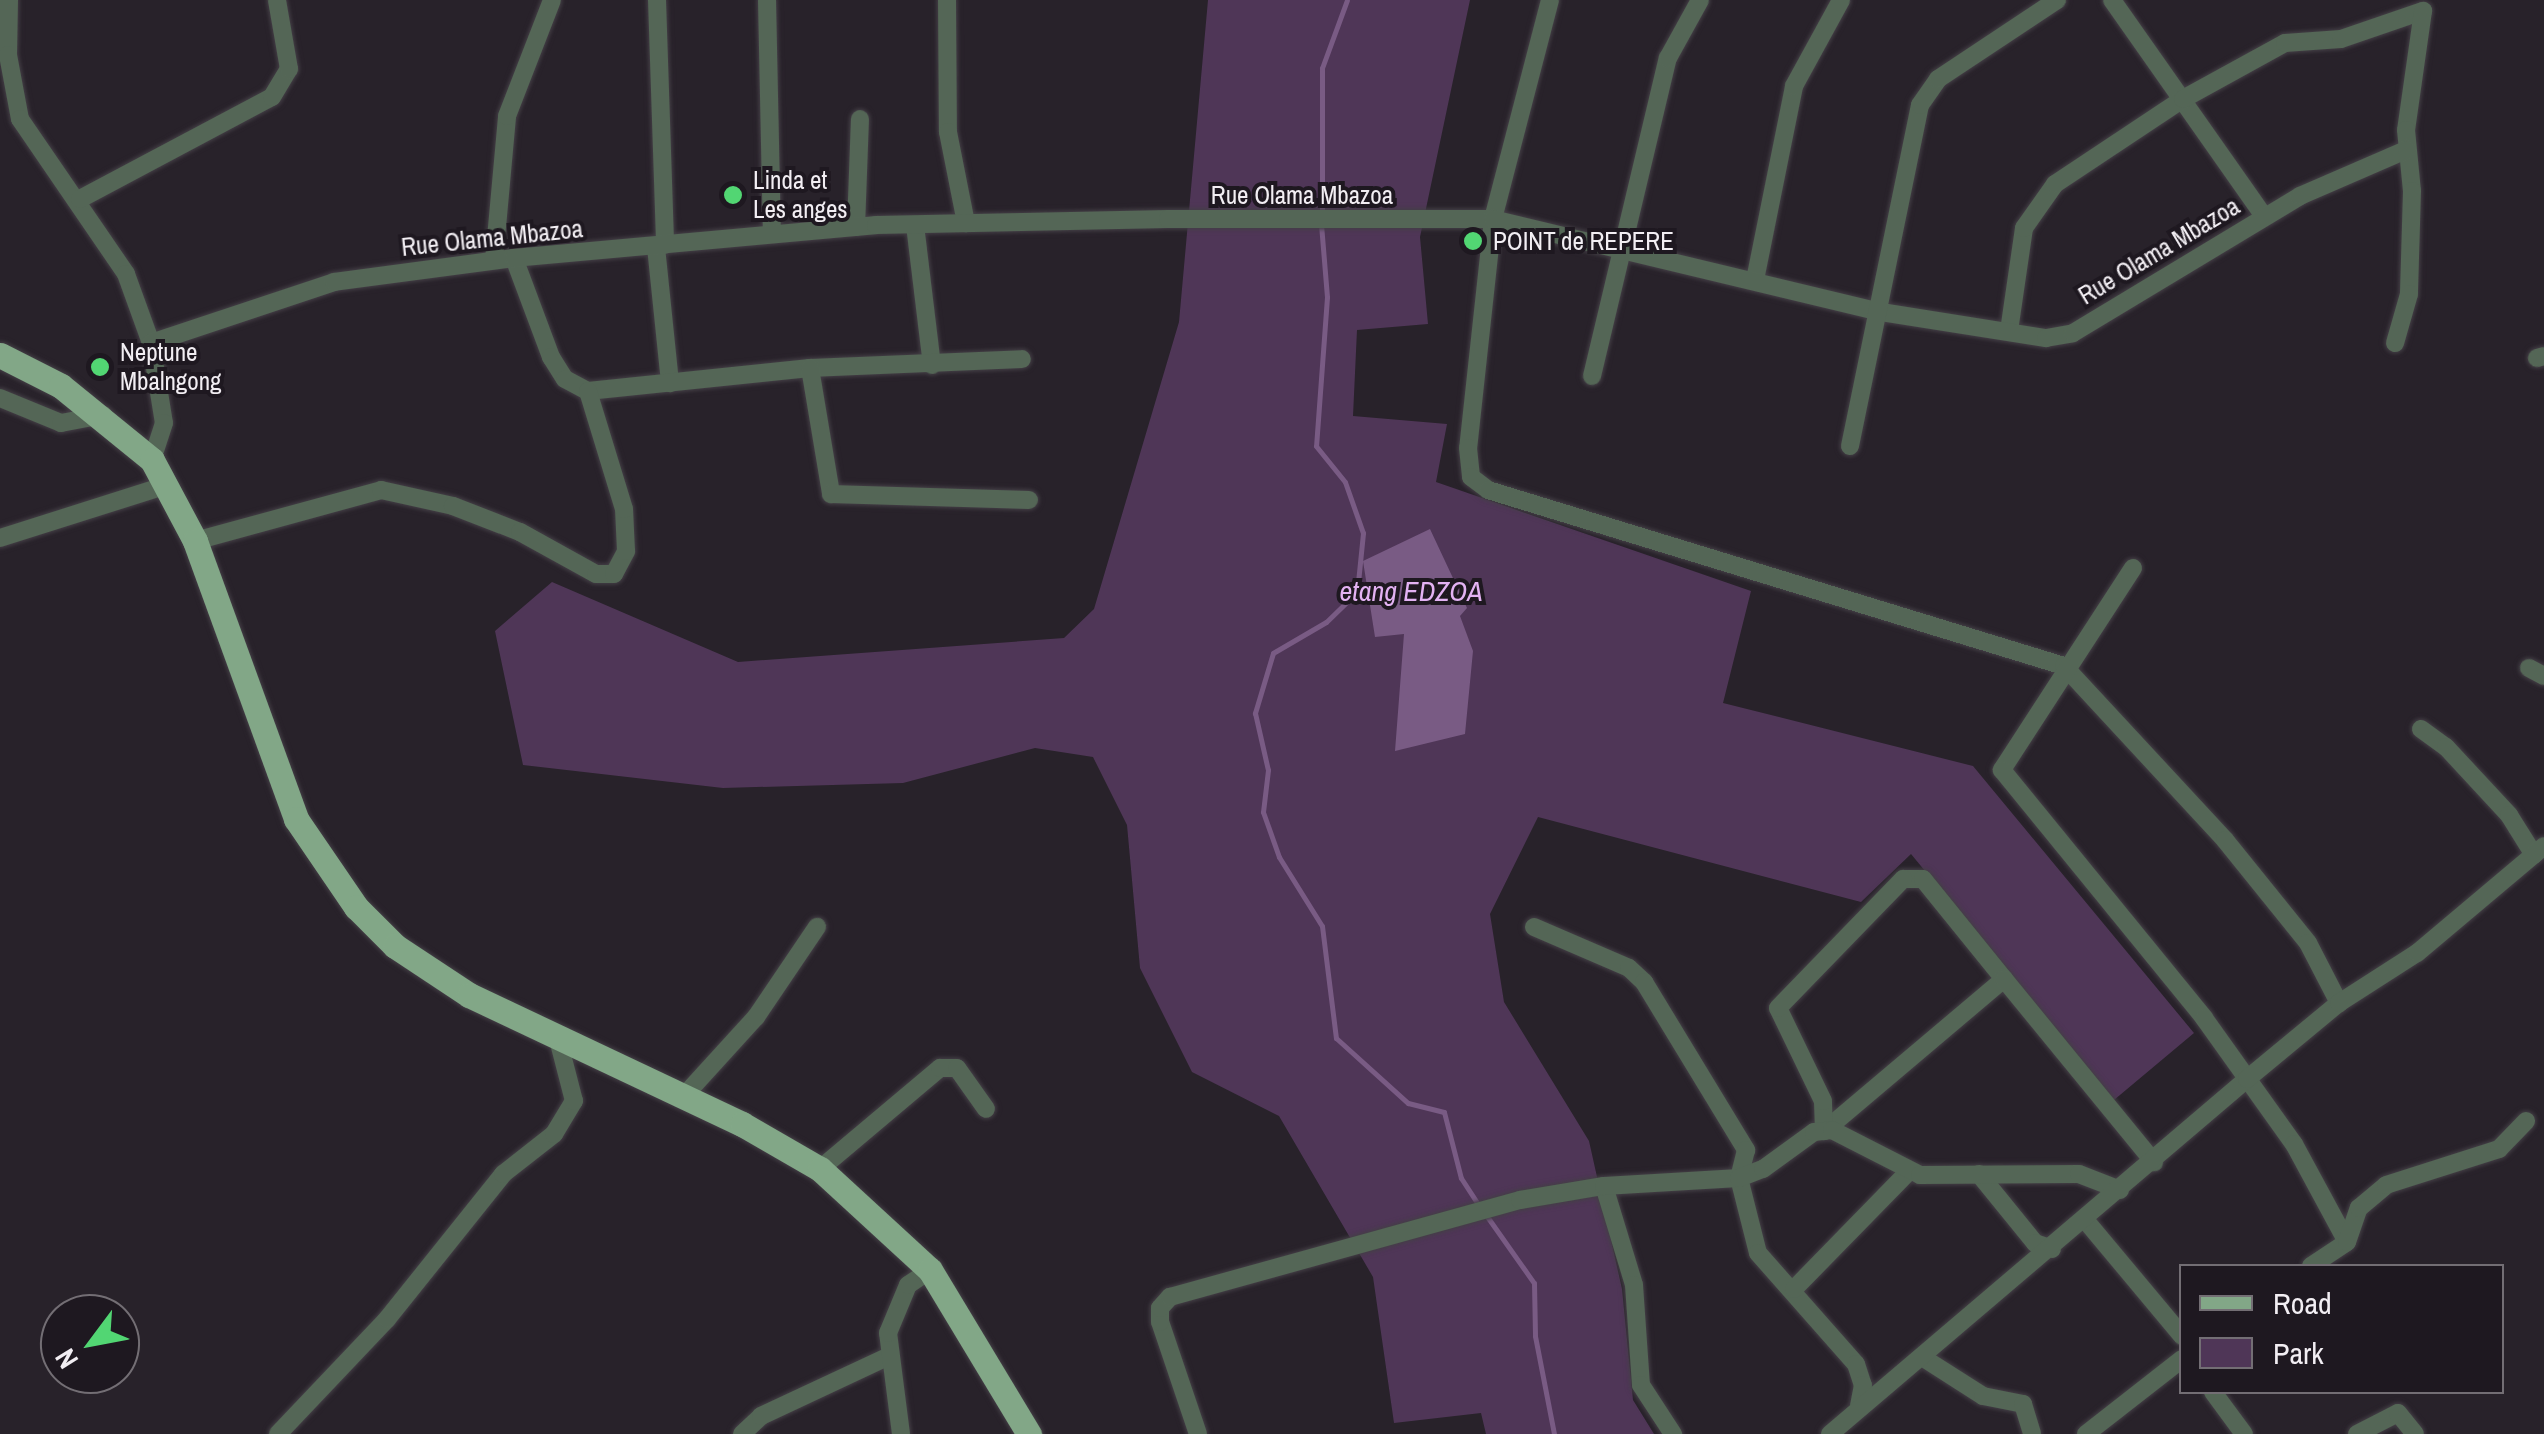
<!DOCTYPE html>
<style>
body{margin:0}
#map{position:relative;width:2544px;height:1434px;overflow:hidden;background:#28222a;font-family:"Archivo Narrow",sans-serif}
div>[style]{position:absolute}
.green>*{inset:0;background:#4f3657}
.water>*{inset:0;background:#795b84}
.stream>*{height:5px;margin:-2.5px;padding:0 2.5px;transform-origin:2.5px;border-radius:2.5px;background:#795b84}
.roads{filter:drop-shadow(0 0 2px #443f46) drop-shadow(0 0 2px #443f46)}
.street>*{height:18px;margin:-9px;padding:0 9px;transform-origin:9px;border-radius:9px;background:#546656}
.primary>*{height:25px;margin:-12.5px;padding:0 12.5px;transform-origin:12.5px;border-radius:12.5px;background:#82a787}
.dots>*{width:28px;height:28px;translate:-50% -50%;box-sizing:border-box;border:5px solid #1e1820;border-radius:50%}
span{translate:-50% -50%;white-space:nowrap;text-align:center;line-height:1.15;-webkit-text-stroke:8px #1e1820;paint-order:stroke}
.poi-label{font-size:25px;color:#f2eef3}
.left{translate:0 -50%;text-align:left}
.street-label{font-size:25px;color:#f2eef3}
.water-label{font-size:28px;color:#e3b2f3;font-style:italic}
.legend{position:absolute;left:2179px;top:1264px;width:325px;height:130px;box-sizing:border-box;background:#1e1820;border:2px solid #736e74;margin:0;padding:12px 18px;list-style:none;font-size:30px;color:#f2eef3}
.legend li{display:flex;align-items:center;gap:20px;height:50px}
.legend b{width:50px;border:2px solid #736e74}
.north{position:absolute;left:40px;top:1294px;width:100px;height:100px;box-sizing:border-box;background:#1e1820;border:2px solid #736e74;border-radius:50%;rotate:238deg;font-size:28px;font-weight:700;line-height:40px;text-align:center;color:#f2eef3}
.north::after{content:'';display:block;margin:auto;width:35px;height:45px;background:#52d673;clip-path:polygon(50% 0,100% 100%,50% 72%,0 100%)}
</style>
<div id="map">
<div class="green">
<i style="clip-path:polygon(1208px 0,1470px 0,1420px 237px,1428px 324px,1357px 330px,1353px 416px,1447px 424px,1436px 482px,1751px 591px,1723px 703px,1973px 766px,2194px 1033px,2114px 1100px,1911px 854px,1861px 902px,1538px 817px,1490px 914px,1504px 1002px,1589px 1141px,1622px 1289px,1633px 1400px,1654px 1434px,1486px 1434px,1481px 1413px,1394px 1423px,1373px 1277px,1279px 1116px,1192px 1072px,1140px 968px,1127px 825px,1093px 757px,1035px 748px,903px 783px,723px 788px,523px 765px,495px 631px,552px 582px,738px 662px,1064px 638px,1094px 609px,1179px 322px)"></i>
</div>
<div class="water">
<i style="clip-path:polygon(1430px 529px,1467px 608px,1460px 616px,1473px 651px,1465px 734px,1395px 751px,1404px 634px,1375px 637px,1363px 561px)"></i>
</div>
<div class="stream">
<i style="left:1322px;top:213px;width:145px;rotate:-90deg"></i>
<i style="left:1322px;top:68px;width:72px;rotate:-69.8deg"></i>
<i style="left:1321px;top:224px;width:73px;rotate:85.3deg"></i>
<i style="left:1327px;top:297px;width:149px;rotate:94.2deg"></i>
<i style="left:1316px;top:446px;width:46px;rotate:51.1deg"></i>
<i style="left:1345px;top:482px;width:54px;rotate:70.6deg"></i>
<i style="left:1363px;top:533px;width:59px;rotate:95.8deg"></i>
<i style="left:1357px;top:592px;width:43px;rotate:135.9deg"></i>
<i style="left:1326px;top:622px;width:61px;rotate:149.7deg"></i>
<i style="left:1273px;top:653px;width:63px;rotate:106.7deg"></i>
<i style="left:1255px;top:713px;width:58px;rotate:77.2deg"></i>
<i style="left:1268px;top:770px;width:42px;rotate:96.8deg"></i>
<i style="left:1263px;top:812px;width:48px;rotate:70.4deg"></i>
<i style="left:1279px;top:857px;width:81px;rotate:58.1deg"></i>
<i style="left:1322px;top:926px;width:113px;rotate:82.9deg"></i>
<i style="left:1336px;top:1038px;width:97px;rotate:42.1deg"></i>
<i style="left:1408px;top:1103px;width:37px;rotate:14deg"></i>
<i style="left:1444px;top:1112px;width:68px;rotate:75.6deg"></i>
<i style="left:1461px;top:1178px;width:33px;rotate:57deg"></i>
<i style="left:1486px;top:1215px;width:83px;rotate:54.8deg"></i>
<i style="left:1534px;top:1283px;width:53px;rotate:88.9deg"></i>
<i style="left:1535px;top:1336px;width:100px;rotate:79deg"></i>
</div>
<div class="roads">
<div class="street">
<i style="left:9px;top:0;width:55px;rotate:91deg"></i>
<i style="left:8px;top:55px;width:65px;rotate:79.4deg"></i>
<i style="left:20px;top:119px;width:188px;rotate:55.6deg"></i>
<i style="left:126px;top:274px;width:73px;rotate:70.1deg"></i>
<i style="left:151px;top:343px;width:81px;rotate:80.8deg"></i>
<i style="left:164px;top:423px;width:39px;rotate:108deg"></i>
<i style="left:657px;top:0;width:245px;rotate:88.1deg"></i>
<i style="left:767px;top:0;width:233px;rotate:88.8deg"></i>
<i style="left:947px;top:0;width:132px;rotate:89.6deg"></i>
<i style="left:948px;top:132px;width:93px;rotate:78.8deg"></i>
<i style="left:1550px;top:0;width:226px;rotate:104.6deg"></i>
<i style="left:1493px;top:219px;width:230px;rotate:96.2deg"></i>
<i style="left:1468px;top:448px;width:29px;rotate:84deg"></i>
<i style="left:1471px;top:477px;width:21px;rotate:37deg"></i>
<i style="left:1488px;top:490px;width:602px;rotate:16.99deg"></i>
<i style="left:2064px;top:666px;width:237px;rotate:47.2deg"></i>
<i style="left:2225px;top:840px;width:132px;rotate:51.1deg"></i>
<i style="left:2308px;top:943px;width:68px;rotate:62.7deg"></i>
<i style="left:2112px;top:0;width:264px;rotate:54.9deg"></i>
<i style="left:80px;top:199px;width:217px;rotate:-28deg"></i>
<i style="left:272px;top:97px;width:33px;rotate:-59deg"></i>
<i style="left:289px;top:69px;width:70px;rotate:-99.9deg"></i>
<i style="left:915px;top:225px;width:141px;rotate:83.1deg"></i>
<i style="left:856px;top:227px;width:108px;rotate:-87.9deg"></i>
<i style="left:656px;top:247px;width:137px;rotate:84.1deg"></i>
<i style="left:514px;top:258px;width:106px;rotate:69.5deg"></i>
<i style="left:551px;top:357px;width:26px;rotate:58deg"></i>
<i style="left:565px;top:379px;width:26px;rotate:28deg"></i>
<i style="left:588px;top:391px;width:223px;rotate:-5.9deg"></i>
<i style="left:810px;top:368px;width:212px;rotate:-2.4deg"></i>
<i style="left:494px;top:260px;width:145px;rotate:-84.8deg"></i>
<i style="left:507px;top:116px;width:124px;rotate:-68.8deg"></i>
<i style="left:1755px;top:280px;width:198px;rotate:-78.6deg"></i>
<i style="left:1794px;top:86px;width:98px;rotate:-61.3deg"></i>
<i style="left:2009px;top:331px;width:104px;rotate:-81.7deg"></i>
<i style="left:2024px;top:228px;width:54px;rotate:-54.8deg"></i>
<i style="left:2055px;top:184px;width:154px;rotate:-33.6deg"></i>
<i style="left:2183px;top:99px;width:116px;rotate:-28.8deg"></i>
<i style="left:2285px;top:43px;width:56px;rotate:-4.1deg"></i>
<i style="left:2341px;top:39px;width:87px;rotate:-18.9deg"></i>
<i style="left:2423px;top:11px;width:120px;rotate:98.1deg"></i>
<i style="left:2406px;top:130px;width:61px;rotate:84.4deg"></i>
<i style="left:2412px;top:191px;width:103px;rotate:91.7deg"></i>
<i style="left:2409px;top:294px;width:51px;rotate:105.9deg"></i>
<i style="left:151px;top:343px;width:193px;rotate:-18.4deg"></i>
<i style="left:334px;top:282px;width:182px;rotate:-7.6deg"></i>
<i style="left:514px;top:258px;width:364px;rotate:-5.2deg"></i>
<i style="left:876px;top:225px;width:292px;rotate:-1.2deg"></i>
<i style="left:1168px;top:219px;width:325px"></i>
<i style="left:1493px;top:219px;width:399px;rotate:13.5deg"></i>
<i style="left:1881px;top:312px;width:167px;rotate:9deg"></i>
<i style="left:2046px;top:338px;width:27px;rotate:-10deg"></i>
<i style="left:2073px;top:333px;width:265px;rotate:-31.1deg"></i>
<i style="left:2300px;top:196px;width:116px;rotate:-23.5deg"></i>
<i style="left:2537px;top:358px;width:7px;rotate:-16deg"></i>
<i style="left:810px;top:368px;width:128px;rotate:80.5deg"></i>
<i style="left:831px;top:494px;width:198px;rotate:1.7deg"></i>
<i style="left:1592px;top:376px;width:327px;rotate:-76.6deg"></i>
<i style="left:1668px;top:58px;width:66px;rotate:-61.1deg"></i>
<i style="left:0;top:398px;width:66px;rotate:22.3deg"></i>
<i style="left:61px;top:423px;width:43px;rotate:-10.8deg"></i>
<i style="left:1850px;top:446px;width:348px;rotate:-78.4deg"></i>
<i style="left:1920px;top:105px;width:32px;rotate:-55deg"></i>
<i style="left:1938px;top:79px;width:143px;rotate:-33.6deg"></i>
<i style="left:0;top:538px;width:175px;rotate:-17.6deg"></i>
<i style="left:195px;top:541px;width:193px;rotate:-15.3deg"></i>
<i style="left:381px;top:490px;width:74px;rotate:12.5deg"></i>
<i style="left:453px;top:506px;width:72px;rotate:21.2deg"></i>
<i style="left:520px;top:532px;width:87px;rotate:28.9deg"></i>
<i style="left:596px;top:574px;width:18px"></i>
<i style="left:614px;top:574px;width:26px;rotate:-62deg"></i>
<i style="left:626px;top:551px;width:42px;rotate:-92.7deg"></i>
<i style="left:624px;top:509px;width:123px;rotate:-107deg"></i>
<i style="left:2133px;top:568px;width:241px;rotate:123deg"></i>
<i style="left:2002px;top:770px;width:320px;rotate:50.8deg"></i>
<i style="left:2204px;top:1018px;width:155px;rotate:54.5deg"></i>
<i style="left:2294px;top:1144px;width:111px;rotate:61.6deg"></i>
<i style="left:2529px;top:668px;width:17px;rotate:28deg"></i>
<i style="left:2421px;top:729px;width:31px;rotate:36deg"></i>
<i style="left:2446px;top:747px;width:93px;rotate:47.2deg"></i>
<i style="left:2509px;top:815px;width:47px;rotate:58deg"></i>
<i style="left:1903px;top:879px;width:20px"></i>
<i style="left:1923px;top:879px;width:129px;rotate:51deg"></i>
<i style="left:2004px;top:979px;width:236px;rotate:139.8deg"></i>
<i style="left:1824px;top:1131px;width:30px;rotate:-92deg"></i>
<i style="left:1823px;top:1101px;width:103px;rotate:-115.8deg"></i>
<i style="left:1778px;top:1008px;width:180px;rotate:-45.9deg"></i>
<i style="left:1534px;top:927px;width:103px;rotate:23.3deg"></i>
<i style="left:1629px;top:968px;width:21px;rotate:43deg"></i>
<i style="left:1644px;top:982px;width:197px;rotate:58.7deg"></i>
<i style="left:1746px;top:1150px;width:29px;rotate:104deg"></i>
<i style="left:1739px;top:1178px;width:77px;rotate:75.8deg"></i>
<i style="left:1758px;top:1253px;width:148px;rotate:48.6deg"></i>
<i style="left:1856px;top:1364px;width:22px;rotate:72deg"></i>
<i style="left:1863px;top:1385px;width:21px;rotate:101deg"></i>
<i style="left:2004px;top:979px;width:237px;rotate:50.7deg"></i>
<i style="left:684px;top:1096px;width:107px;rotate:-47.7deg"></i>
<i style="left:756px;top:1017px;width:109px;rotate:-55.9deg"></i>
<i style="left:820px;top:1169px;width:157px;rotate:-40.1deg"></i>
<i style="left:940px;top:1068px;width:17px"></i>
<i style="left:957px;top:1068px;width:50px;rotate:54.7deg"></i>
<i style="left:1979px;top:1174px;width:89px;rotate:50.9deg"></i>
<i style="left:2035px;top:1243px;width:18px;rotate:19deg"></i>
<i style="left:1604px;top:1186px;width:103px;rotate:73.1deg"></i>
<i style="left:1634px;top:1285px;width:100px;rotate:86deg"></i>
<i style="left:1641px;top:1385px;width:59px;rotate:56.9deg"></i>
<i style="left:2086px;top:1221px;width:150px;rotate:50.1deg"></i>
<i style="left:2311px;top:1266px;width:43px;rotate:-33.7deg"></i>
<i style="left:2347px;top:1242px;width:36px;rotate:-71deg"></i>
<i style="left:2359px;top:1208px;width:35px;rotate:-40deg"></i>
<i style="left:2386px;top:1185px;width:119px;rotate:-17.7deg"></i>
<i style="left:2499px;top:1149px;width:39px;rotate:-46deg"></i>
<i style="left:1794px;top:1289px;width:163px;rotate:-45.7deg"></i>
<i style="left:1925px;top:1359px;width:69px;rotate:32.5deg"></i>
<i style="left:1983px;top:1396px;width:41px;rotate:11.3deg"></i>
<i style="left:2023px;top:1404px;width:31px;rotate:73deg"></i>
<i style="left:2213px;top:1392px;width:52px;rotate:53.6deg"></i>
<i style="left:278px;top:1434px;width:158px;rotate:-46.5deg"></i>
<i style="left:387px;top:1319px;width:186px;rotate:-51.3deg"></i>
<i style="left:503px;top:1174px;width:65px;rotate:-38.1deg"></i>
<i style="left:554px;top:1134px;width:39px;rotate:-59deg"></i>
<i style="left:574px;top:1101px;width:64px;rotate:-104.5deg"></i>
<i style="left:742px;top:1434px;width:26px;rotate:-43deg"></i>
<i style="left:761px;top:1416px;width:139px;rotate:-25.1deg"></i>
<i style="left:901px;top:1434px;width:102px;rotate:-97.3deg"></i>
<i style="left:888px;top:1333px;width:52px;rotate:-67.4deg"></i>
<i style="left:908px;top:1285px;width:27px;rotate:-34deg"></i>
<i style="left:1198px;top:1434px;width:118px;rotate:-108.7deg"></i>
<i style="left:1160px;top:1322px;width:14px;rotate:-90deg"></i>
<i style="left:1160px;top:1308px;width:15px;rotate:-48deg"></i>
<i style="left:1170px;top:1297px;width:363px;rotate:-15.5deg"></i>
<i style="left:1520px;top:1200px;width:85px;rotate:-9.5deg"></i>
<i style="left:1604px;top:1186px;width:135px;rotate:-3.4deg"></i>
<i style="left:1739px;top:1178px;width:26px;rotate:-21deg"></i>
<i style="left:1763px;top:1169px;width:63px;rotate:-36deg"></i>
<i style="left:1814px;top:1132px;width:18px;rotate:-6deg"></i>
<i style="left:1832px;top:1130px;width:99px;rotate:27.1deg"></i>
<i style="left:1920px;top:1175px;width:159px;rotate:-0.4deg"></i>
<i style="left:2079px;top:1174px;width:44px;rotate:21.3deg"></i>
<i style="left:1830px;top:1434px;width:548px;rotate:-40.41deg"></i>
<i style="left:2247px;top:1079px;width:119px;rotate:-39.6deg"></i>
<i style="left:2339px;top:1003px;width:93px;rotate:-32.7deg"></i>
<i style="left:2417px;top:953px;width:166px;rotate:-40.1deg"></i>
<i style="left:2086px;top:1434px;width:122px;rotate:-38deg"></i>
<i style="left:2357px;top:1434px;width:46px;rotate:-27.1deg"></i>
<i style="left:2398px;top:1413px;width:27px;rotate:51deg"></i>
</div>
<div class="primary">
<i style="left:0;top:355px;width:68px;rotate:26.9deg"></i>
<i style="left:61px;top:386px;width:117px;rotate:39.1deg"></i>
<i style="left:152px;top:460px;width:92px;rotate:62deg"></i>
<i style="left:195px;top:541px;width:296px;rotate:70deg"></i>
<i style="left:296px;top:819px;width:107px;rotate:55.7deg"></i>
<i style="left:356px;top:907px;width:55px;rotate:45deg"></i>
<i style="left:395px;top:946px;width:89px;rotate:33.5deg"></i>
<i style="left:469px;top:995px;width:302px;rotate:25.3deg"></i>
<i style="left:742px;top:1124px;width:90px;rotate:30deg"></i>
<i style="left:820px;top:1169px;width:149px;rotate:42.6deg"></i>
<i style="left:930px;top:1270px;width:192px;rotate:58.9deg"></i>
</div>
</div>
<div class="dots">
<i style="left:733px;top:195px;background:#52d673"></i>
<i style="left:1473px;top:241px;background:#52d673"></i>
<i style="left:100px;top:367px;background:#52d673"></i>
</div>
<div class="poi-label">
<span class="left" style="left:753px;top:195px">Linda et<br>Les anges</span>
<span class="left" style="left:1493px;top:241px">POINT de REPERE</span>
<span class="left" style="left:120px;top:367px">Neptune<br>Mbalngong</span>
</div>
<div class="street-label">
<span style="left:1302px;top:195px">Rue Olama Mbazoa</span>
<span style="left:492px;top:238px;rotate:-6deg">Rue Olama Mbazoa</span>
<span style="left:2159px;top:251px;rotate:-31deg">Rue Olama Mbazoa</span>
</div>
<div class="water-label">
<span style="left:1411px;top:591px">etang EDZOA</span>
</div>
<ul class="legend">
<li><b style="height:12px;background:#82a787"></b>Road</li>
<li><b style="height:28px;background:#4f3657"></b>Park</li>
</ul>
<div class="north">N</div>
</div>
